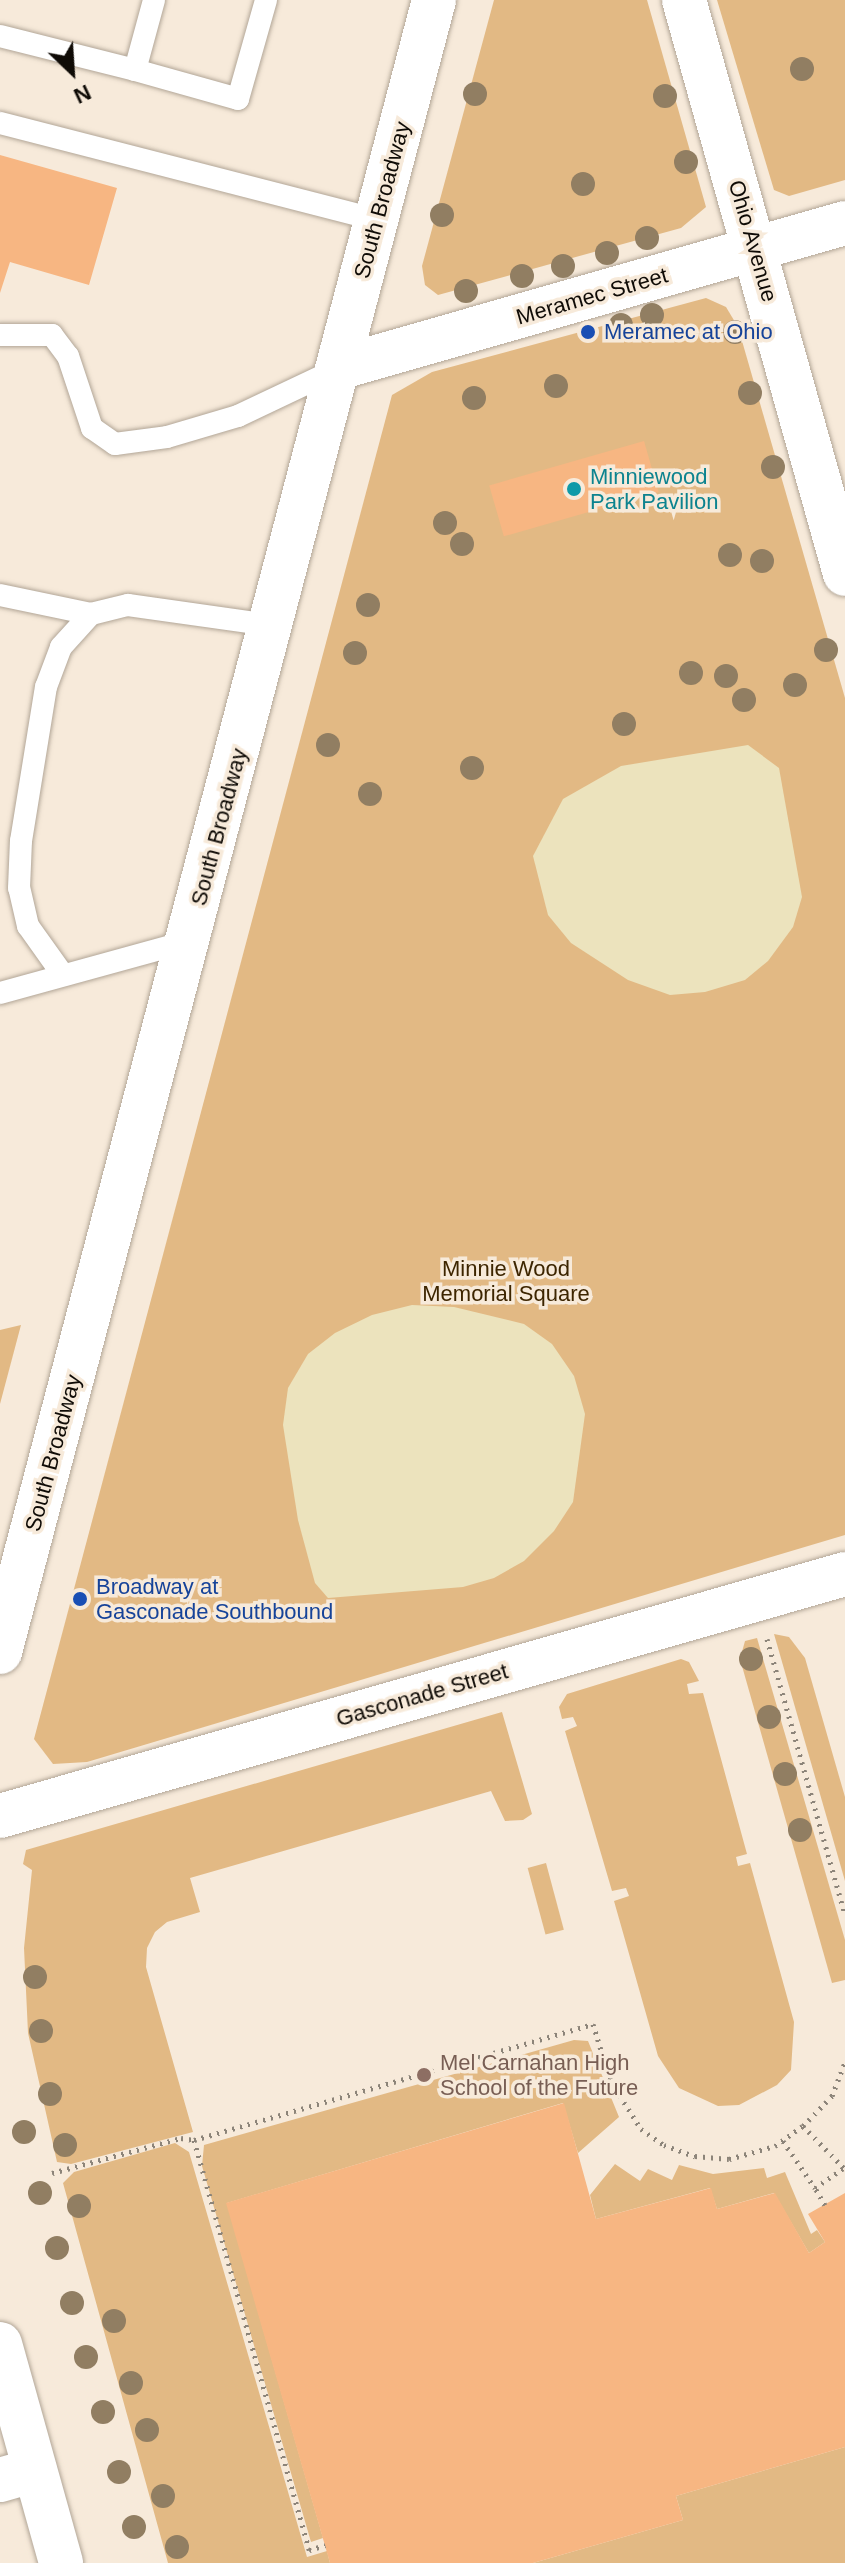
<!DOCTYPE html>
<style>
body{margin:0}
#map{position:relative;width:845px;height:2563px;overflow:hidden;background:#f7eada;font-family:Helvetica,sans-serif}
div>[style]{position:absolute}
.green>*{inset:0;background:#e2b984;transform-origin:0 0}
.sand>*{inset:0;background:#ece3bd}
.building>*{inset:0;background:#f7b682;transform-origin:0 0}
.path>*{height:5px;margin-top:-2.5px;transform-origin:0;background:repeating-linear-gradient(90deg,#8c8479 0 2px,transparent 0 8px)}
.roads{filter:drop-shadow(0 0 2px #b2a697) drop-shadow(0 0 2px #b2a697)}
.lane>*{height:22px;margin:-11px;padding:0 11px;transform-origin:11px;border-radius:11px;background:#fff}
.street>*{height:44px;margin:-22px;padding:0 22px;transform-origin:22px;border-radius:22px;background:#fff}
.secondary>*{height:44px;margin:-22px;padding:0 22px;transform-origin:22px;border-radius:22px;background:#fff}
.primary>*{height:44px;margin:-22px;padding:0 22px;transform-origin:22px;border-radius:22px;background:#fff}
.trees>*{width:24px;height:24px;margin:-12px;border-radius:50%;background:#917e62}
.dots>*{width:22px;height:22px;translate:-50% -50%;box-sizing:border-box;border:4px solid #f7eada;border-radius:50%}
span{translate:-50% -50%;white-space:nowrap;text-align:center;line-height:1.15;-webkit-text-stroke:7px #f7eada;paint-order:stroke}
.street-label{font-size:22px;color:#0f0b06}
.transit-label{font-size:22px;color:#164399}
.left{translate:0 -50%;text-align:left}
.culture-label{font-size:22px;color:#0d838f}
.park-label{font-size:22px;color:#3d2500}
.education-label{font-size:22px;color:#785e54}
.north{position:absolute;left:32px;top:32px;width:80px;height:80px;-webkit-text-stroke:6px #f7eada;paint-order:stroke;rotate:155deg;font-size:22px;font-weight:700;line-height:32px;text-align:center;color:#0f0b06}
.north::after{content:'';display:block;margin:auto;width:28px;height:36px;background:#0f0b06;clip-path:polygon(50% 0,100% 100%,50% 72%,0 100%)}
</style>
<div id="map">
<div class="green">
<i style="clip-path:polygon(494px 0,647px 0,706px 207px,681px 228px,438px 295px,425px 285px,422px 266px)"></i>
<i style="clip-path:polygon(717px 0,845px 0,845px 180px,789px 196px,774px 190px)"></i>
<i style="clip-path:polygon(706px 298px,726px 307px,738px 327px,845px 698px,845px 1535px,87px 1762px,53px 1764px,34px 1739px,392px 395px,432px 372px)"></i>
<i style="clip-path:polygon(21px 1325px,0 1404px,0 1330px)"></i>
<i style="clip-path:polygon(774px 1634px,789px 1637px,805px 1658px,845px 1797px,845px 1881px)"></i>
<i style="clip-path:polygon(757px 1638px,845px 1940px,845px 1980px,832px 1983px,740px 1659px,745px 1641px)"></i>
<i style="clip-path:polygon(681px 1659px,689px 1662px,699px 1681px,687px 1684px,689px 1694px,703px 1693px,747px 1854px,736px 1857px,738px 1866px,750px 1863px,794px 2022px,791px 2070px,777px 2085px,739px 2105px,718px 2106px,679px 2088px,658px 2056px,614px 1901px,629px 1896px,626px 1888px,612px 1891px,565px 1731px,577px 1726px,573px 1717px,562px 1719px,559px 1707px,567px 1694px)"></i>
<i style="clip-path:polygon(502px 1712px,532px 1814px,523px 1820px,505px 1821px,491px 1791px,190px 1878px,200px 1912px,167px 1922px,155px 1932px,147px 1948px,146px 1967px,193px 2132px,71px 2164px,57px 2162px,28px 2033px,24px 1948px,32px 1870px,23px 1864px,26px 1850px)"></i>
<i style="left:546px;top:1863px;width:69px;height:19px;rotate:75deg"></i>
<i style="clip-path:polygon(574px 2040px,588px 2041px,619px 2117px,578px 2153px,563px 2103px,227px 2203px,323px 2538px,311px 2542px,202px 2166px,204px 2145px)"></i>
<i style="clip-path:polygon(175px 2143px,189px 2152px,307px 2557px,327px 2551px,330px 2563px,168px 2563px,63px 2183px,74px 2172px)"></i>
<i style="clip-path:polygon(615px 2164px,640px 2181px,648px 2169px,672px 2180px,679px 2165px,713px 2174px,764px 2168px,767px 2178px,785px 2172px,811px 2234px,817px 2230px,825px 2242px,809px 2253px,774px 2193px,717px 2209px,710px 2188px,596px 2219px,590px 2195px)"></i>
<i style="clip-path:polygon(845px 2447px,845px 2563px,533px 2563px,683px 2520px,676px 2496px)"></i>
</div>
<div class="sand">
<i style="clip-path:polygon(748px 745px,779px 768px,802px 897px,793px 927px,768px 961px,745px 980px,705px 992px,670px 995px,628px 980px,571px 943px,548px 915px,533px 856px,563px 799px,621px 766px)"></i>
<i style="clip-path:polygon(412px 1305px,454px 1307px,524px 1324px,552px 1344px,574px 1376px,585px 1414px,573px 1502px,554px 1531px,524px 1561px,494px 1578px,463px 1587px,328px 1598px,315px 1583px,298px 1520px,283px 1425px,288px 1388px,308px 1354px,335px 1333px,372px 1315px)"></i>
</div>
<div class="building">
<i style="clip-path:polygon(0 155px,117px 188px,89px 285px,10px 262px,0 293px)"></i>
<i style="left:644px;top:441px;width:53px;height:161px;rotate:74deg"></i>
<i style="clip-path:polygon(564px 2103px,596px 2219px,711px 2188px,717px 2209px,775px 2193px,809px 2253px,825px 2242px,808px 2214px,845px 2193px,845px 2447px,676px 2496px,683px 2520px,533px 2563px,330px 2563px,226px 2203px)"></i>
</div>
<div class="path">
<i style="left:767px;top:1639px;width:287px;rotate:74.2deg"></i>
<i style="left:803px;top:2126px;width:59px;rotate:45.7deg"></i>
<i style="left:194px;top:2140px;width:426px;rotate:74.3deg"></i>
<i style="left:309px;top:2550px;width:17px;rotate:-17deg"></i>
<i style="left:783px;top:2141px;width:57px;rotate:55.8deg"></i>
<i style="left:52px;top:2173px;width:134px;rotate:-15.2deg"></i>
<i style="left:181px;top:2138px;width:13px;rotate:9deg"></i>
<i style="left:194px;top:2140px;width:416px;rotate:-16.2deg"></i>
<i style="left:593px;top:2024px;width:61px;rotate:72.8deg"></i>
<i style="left:611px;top:2082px;width:56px;rotate:57.4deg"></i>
<i style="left:641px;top:2129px;width:28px;rotate:35deg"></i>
<i style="left:664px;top:2145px;width:33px;rotate:20deg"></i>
<i style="left:695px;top:2156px;width:34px;rotate:5deg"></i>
<i style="left:729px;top:2159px;width:48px;rotate:-15.8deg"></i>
<i style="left:775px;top:2146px;width:34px;rotate:-36deg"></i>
<i style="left:803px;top:2126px;width:42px;rotate:-46deg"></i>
<i style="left:832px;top:2096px;width:36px;rotate:-69deg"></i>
<i style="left:825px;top:2205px;width:20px;rotate:-120deg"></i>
<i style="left:815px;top:2188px;width:35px;rotate:-35deg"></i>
</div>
<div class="roads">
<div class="lane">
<i style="left:0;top:36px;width:139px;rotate:14.1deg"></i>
<i style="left:135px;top:70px;width:73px;rotate:-74.8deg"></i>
<i style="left:135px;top:70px;width:107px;rotate:15.7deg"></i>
<i style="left:238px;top:99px;width:103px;rotate:-74.2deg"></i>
<i style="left:0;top:123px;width:389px;rotate:14.4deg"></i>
<i style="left:0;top:335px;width:52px"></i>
<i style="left:52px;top:335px;width:26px;rotate:53deg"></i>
<i style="left:68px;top:356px;width:76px;rotate:71.6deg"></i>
<i style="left:92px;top:428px;width:28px;rotate:35deg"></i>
<i style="left:115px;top:444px;width:52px;rotate:-7.7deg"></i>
<i style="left:167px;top:437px;width:74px;rotate:-16.5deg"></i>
<i style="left:238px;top:416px;width:110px;rotate:-25.4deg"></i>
<i style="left:0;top:595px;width:93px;rotate:11.8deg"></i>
<i style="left:63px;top:975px;width:60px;rotate:-125.5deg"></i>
<i style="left:28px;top:926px;width:39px;rotate:-103deg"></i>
<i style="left:19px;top:888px;width:47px;rotate:-87.6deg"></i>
<i style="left:21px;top:841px;width:156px;rotate:-80.8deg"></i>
<i style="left:46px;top:687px;width:43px;rotate:-69.4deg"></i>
<i style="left:61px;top:647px;width:45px;rotate:-47.7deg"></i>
<i style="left:91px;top:614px;width:38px;rotate:-14deg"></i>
<i style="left:128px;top:605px;width:144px;rotate:8deg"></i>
<i style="left:0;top:993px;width:196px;rotate:-15.4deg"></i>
</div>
<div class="street">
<i style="left:684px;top:0;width:596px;rotate:74.33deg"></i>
<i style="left:0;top:1816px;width:879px;rotate:-15.98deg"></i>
<i style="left:0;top:2480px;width:36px;rotate:-16deg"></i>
</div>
<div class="secondary">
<i style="left:338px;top:368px;width:527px;rotate:-15.96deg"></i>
</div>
<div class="primary">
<i style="left:0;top:1652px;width:1708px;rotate:-75.28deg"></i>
<i style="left:0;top:2344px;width:227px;rotate:74.4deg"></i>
</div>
</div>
<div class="trees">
<i style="left:802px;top:69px"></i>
<i style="left:475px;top:94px"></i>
<i style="left:665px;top:96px"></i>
<i style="left:686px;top:162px"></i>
<i style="left:583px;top:184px"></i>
<i style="left:442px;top:215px"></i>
<i style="left:647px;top:238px"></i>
<i style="left:607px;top:253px"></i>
<i style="left:563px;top:266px"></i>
<i style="left:522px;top:276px"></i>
<i style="left:466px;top:291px"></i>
<i style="left:652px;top:315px"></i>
<i style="left:621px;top:325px"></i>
<i style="left:735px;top:332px"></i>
<i style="left:556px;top:386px"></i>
<i style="left:750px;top:393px"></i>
<i style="left:474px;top:398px"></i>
<i style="left:773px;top:467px"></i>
<i style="left:445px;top:523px"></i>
<i style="left:462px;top:544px"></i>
<i style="left:730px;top:555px"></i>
<i style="left:762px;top:561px"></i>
<i style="left:368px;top:605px"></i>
<i style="left:826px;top:650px"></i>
<i style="left:355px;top:653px"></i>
<i style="left:691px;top:673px"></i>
<i style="left:726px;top:676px"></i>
<i style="left:795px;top:685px"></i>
<i style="left:744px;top:700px"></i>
<i style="left:624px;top:724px"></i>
<i style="left:328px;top:745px"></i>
<i style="left:472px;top:768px"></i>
<i style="left:370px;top:794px"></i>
<i style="left:751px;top:1659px"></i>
<i style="left:769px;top:1717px"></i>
<i style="left:785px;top:1774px"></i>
<i style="left:800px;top:1830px"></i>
<i style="left:35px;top:1977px"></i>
<i style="left:41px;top:2031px"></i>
<i style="left:50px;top:2094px"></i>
<i style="left:24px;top:2132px"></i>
<i style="left:65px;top:2145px"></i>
<i style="left:40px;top:2193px"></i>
<i style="left:79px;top:2206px"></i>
<i style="left:57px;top:2248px"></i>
<i style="left:72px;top:2303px"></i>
<i style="left:114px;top:2321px"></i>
<i style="left:86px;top:2357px"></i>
<i style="left:131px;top:2383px"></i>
<i style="left:103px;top:2412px"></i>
<i style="left:147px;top:2430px"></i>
<i style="left:119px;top:2472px"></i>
<i style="left:163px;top:2496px"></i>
<i style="left:134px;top:2527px"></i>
<i style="left:177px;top:2547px"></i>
</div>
<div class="dots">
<i style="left:588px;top:332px;background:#1a4fb4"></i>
<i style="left:574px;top:489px;background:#0f9aa8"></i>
<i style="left:80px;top:1599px;background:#1a4fb4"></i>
<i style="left:424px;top:2075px;background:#8d6e63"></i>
</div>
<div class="street-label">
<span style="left:382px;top:200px;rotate:-75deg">South Broadway</span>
<span style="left:753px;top:241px;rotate:74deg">Ohio Avenue</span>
<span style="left:592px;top:296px;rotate:-16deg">Meramec Street</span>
<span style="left:219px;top:827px;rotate:-75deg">South Broadway</span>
<span style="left:53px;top:1453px;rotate:-75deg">South Broadway</span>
<span style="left:422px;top:1695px;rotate:-16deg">Gasconade Street</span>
</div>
<div class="transit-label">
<span class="left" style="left:604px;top:332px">Meramec at Ohio</span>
<span class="left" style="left:96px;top:1599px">Broadway at<br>Gasconade Southbound</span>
</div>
<div class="culture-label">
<span class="left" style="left:590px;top:489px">Minniewood<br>Park Pavilion</span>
</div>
<div class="park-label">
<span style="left:506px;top:1281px">Minnie Wood<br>Memorial Square</span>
</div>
<div class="education-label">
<span class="left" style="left:440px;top:2075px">Mel Carnahan High<br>School of the Future</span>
</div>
<div class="north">N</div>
</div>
